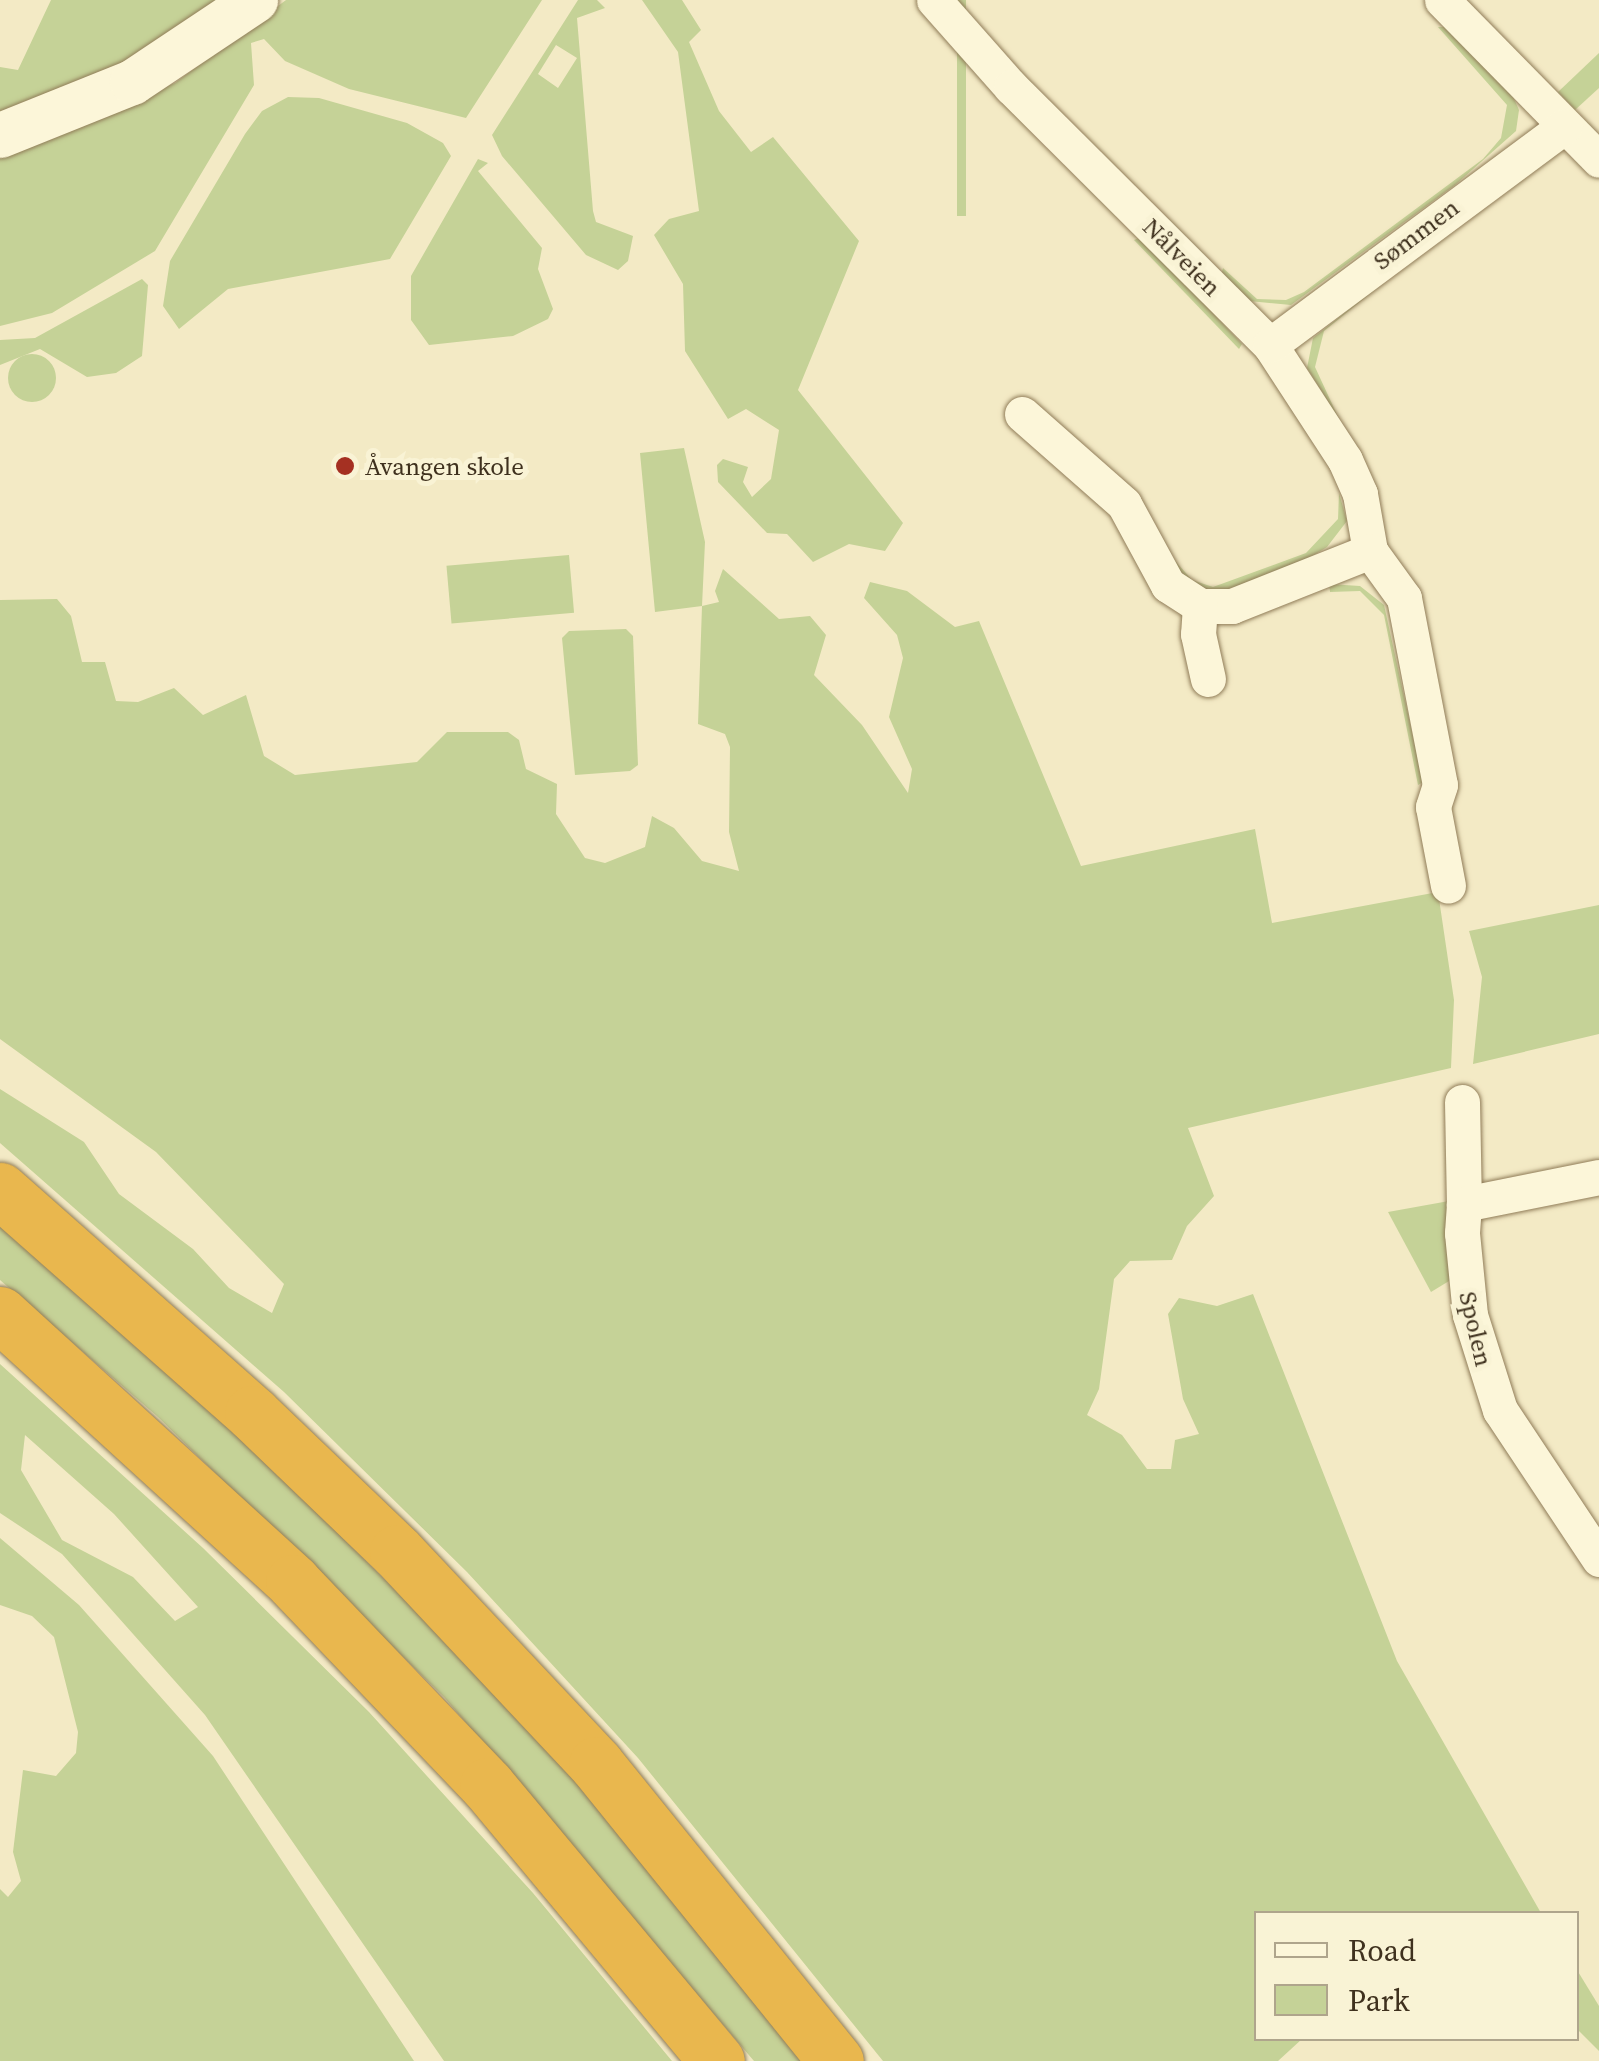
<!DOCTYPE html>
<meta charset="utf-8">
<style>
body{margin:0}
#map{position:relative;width:1599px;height:2061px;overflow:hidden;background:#f3eac5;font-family:"Source Serif 4",serif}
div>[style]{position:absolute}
.green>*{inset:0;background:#c5d297;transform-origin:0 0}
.round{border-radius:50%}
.roads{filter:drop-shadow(0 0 2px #907c58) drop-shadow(0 0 2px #907c58)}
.minor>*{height:35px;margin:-17.5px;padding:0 17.5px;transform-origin:17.5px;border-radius:17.5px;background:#fcf6d9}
.tertiary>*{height:45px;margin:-22.5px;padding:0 22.5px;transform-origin:22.5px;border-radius:22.5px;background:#fcf6d9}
.motorway>*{height:55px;margin:-27.5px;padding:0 27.5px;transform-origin:27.5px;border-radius:27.5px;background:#e9b74e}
.dots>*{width:28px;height:28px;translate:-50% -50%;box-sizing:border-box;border:5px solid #f9f3d5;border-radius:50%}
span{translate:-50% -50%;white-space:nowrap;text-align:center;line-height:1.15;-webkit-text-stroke:10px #f9f3d5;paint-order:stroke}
.street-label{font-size:25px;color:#3f311e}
.poi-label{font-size:25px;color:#3f311e}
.left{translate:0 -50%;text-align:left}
.legend{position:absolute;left:1254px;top:1911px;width:325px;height:130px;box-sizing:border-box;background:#f9f3d5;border:2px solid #afa58c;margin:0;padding:12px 18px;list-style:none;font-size:30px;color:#3f311e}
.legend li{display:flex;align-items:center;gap:20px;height:50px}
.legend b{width:50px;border:2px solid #afa58c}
</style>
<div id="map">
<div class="green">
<i style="clip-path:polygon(51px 0,230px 0,170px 45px,0 117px,0 67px,18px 70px)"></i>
<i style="clip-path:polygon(286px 0,542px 0,466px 118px,349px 89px,285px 61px,264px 39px,251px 43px,254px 85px,155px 251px,52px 313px,0 326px,0 155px,175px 83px)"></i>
<i style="clip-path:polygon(evenodd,578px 0,597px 0,605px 8px,577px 18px,593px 211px,596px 222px,633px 236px,628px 261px,618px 270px,586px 255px,502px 156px,492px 135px,578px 0,556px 45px,577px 58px,558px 88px,538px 74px,556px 45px)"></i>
<i style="clip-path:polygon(642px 0,682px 0,701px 30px,689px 42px,719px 111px,751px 152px,773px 137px,859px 241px,798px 390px,903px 523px,885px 551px,849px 544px,813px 562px,787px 534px,767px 533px,718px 482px,717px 465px,723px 459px,748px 467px,743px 482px,752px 497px,771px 479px,779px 430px,746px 409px,728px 419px,685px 351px,683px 284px,654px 235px,669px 219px,699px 211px,678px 52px)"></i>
<i style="left:957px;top:0;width:9px;height:216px"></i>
<i style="clip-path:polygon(1438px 27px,1446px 27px,1511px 92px,1519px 110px,1516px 131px,1455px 185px,1291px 305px,1249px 301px,1221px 276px,1223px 268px,1257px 299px,1286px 300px,1304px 292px,1483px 159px,1501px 138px,1507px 105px)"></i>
<i style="clip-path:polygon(1599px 53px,1599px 88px,1575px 110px,1558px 92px)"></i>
<i style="clip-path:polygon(288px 97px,319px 98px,407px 123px,443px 143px,451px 156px,390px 259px,228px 289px,179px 329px,163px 306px,170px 261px,245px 134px,262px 111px)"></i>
<i style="clip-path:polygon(478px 159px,488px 163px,478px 171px,542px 248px,538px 269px,553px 309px,548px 319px,513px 336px,429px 345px,411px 320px,411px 276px)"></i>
<i style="clip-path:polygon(1141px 237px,1242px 344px,1239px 349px,1134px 240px)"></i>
<i style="clip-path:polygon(1403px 267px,1324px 331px,1315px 367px,1339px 419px,1307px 368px,1313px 338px)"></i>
<i style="clip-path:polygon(142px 279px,148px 285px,142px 356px,116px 373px,87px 377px,40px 349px,0 365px,0 340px,35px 338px)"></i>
<i class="round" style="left:8px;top:354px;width:48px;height:48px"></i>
<i style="clip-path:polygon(684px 448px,705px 542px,702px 606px,719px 602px,715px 591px,723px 569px,779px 619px,810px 616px,826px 635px,814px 675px,862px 725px,908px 793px,912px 769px,889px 717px,903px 658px,897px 635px,864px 598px,870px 582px,907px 591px,955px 627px,979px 621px,1081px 866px,1255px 829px,1272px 923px,1438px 892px,1454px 1000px,1451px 1068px,1188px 1128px,1214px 1196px,1187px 1226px,1172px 1260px,1130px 1261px,1114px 1279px,1099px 1389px,1087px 1415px,1122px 1435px,1147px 1469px,1171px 1469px,1175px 1440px,1199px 1434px,1183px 1399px,1168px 1314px,1179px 1298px,1217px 1306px,1253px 1294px,1397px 1661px,1541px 1913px,1256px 1914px,1256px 2038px,1302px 2039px,1278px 2061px,883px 2061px,638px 1758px,467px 1572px,284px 1392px,0 1143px,0 1089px,84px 1142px,119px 1194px,193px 1249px,229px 1288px,272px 1313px,284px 1284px,156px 1152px,0 1039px,0 600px,57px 599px,71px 616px,82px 662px,105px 662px,116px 701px,138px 702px,174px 688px,203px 715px,246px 695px,264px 756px,295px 775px,417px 762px,447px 732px,508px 732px,519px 740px,526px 769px,557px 784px,556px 814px,585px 858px,605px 863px,645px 847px,652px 816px,674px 828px,702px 861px,739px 871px,729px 832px,730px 747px,725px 734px,698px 724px,702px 606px,655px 612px,640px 453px)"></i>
<i style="clip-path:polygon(1339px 493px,1347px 521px,1327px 547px,1296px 566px,1210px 595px,1179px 580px,1136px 497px,1170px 555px,1192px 580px,1213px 587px,1306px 553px,1338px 519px)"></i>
<i style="left:569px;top:555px;width:58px;height:123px;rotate:85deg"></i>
<i style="clip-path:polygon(1329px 584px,1360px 586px,1384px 605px,1423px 782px,1418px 785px,1384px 615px,1360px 591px,1330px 592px)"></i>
<i style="clip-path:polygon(626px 629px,633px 636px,638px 765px,630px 771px,575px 775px,562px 638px,569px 631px)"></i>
<i style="clip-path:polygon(1599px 905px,1599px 1034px,1473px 1064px,1482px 977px,1469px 931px)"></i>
<i style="clip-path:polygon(1449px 1201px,1454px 1278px,1431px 1292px,1388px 1212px)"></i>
<i style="clip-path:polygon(0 1223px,230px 1426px,476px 1670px,612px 1822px,806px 2061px,754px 2061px,444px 1697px,158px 1417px,0 1280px)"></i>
<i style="clip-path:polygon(evenodd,0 1364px,203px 1548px,369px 1712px,533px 1893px,672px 2061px,444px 2061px,205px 1715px,62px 1554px,0 1513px,0 1364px,25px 1435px,114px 1514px,198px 1607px,175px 1621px,133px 1577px,62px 1540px,21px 1470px,25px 1435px)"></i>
<i style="clip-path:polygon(0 1538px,79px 1605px,213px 1756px,414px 2061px,0 2061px,0 1889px,8px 1897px,21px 1881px,13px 1852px,23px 1770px,56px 1776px,76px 1753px,78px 1732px,54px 1637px,32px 1616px,0 1605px)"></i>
<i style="clip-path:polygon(1577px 1970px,1599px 2006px,1599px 2051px,1577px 2029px)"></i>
</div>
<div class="roads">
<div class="minor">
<i style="left:934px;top:0;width:116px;rotate:48.5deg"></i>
<i style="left:1011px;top:87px;width:366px;rotate:44.9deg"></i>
<i style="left:1270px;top:345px;width:137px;rotate:56.9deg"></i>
<i style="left:1345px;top:460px;width:37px;rotate:66deg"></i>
<i style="left:1360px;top:494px;width:58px;rotate:80deg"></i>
<i style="left:1370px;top:551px;width:58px;rotate:54.1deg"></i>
<i style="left:1404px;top:598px;width:190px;rotate:79.1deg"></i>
<i style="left:1440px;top:785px;width:23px;rotate:108deg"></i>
<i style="left:1433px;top:807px;width:80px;rotate:79.2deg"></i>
<i style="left:1442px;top:0;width:224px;rotate:45.5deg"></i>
<i style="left:1270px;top:345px;width:367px;rotate:-36.6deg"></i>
<i style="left:1022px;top:414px;width:136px;rotate:41.4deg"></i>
<i style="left:1124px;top:504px;width:92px;rotate:61.5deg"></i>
<i style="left:1168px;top:585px;width:38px;rotate:33deg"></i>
<i style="left:1200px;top:606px;width:32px"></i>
<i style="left:1232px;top:606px;width:149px;rotate:-21.7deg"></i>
<i style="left:1200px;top:606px;width:28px;rotate:94deg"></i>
<i style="left:1198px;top:634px;width:46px;rotate:77.5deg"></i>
<i style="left:1462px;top:1102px;width:102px;rotate:88.9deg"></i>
<i style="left:1599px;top:1177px;width:138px;rotate:168.7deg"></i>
<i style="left:1464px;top:1204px;width:29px;rotate:94deg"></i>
<i style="left:1462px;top:1233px;width:82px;rotate:84.4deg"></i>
<i style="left:1470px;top:1315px;width:100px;rotate:72.5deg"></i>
<i style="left:1500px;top:1410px;width:179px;rotate:56.4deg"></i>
</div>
<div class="tertiary">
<i style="left:0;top:135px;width:142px;rotate:-21.9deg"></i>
<i style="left:132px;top:82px;width:148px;rotate:-33.7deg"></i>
</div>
<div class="motorway">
<i style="left:0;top:1190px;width:337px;rotate:41.5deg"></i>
<i style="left:252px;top:1413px;width:201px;rotate:43.8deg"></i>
<i style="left:397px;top:1552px;width:291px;rotate:46.8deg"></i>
<i style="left:596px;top:1764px;width:382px;rotate:51.1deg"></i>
<i style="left:0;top:1314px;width:397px;rotate:42.4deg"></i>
<i style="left:293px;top:1582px;width:281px;rotate:46.3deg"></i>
<i style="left:487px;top:1785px;width:359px;rotate:50.2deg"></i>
</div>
</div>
<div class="dots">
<i style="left:345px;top:466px;background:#a53022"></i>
</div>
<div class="street-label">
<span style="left:1416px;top:234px;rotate:-37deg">Sømmen</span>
<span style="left:1182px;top:257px;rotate:45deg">Nålveien</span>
<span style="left:1476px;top:1329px;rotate:77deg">Spolen</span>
</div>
<div class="poi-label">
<span class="left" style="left:365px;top:466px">Åvangen skole</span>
</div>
<ul class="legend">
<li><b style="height:12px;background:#fcf6d9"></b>Road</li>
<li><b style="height:28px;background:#c5d297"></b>Park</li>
</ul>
</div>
